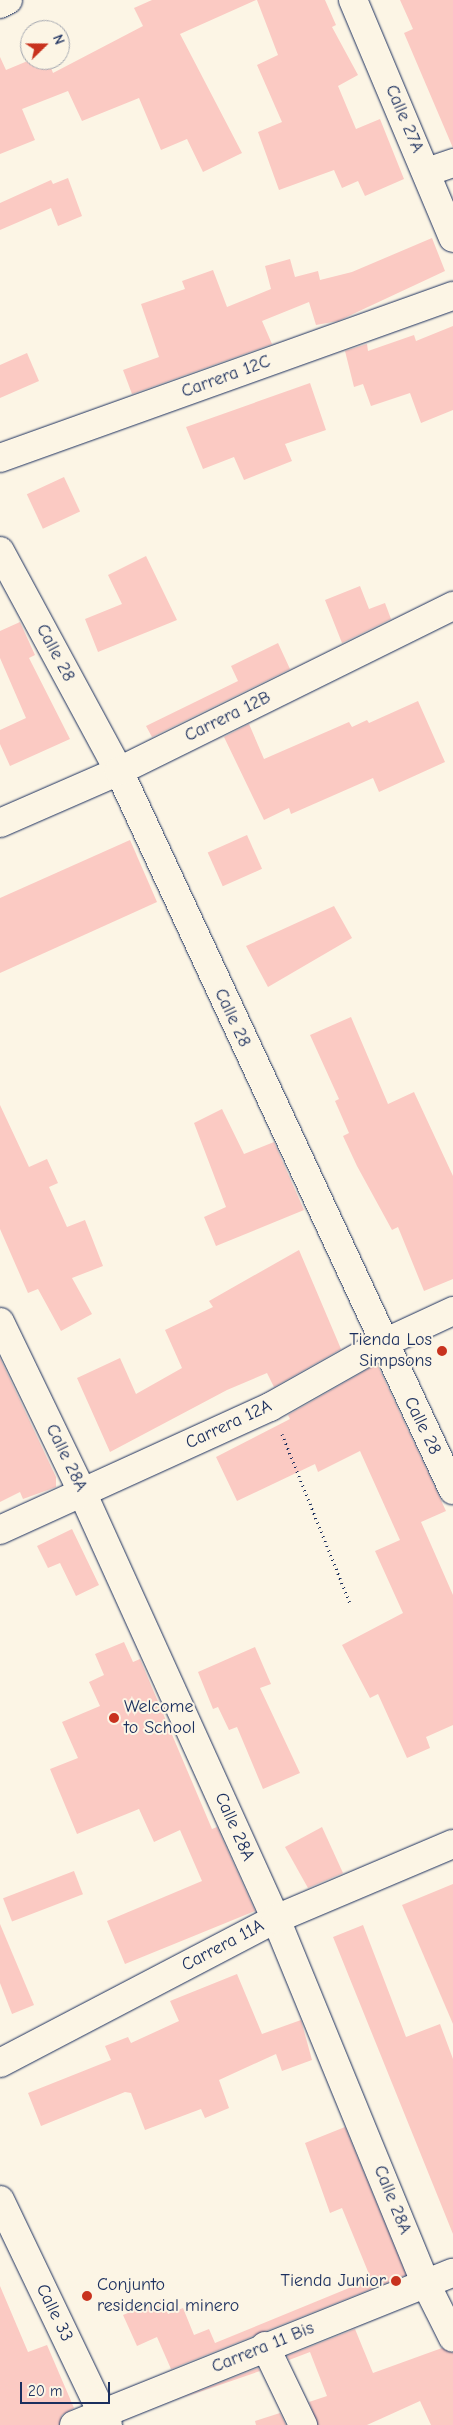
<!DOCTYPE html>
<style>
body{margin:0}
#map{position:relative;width:453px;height:2425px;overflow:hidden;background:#fcf5e5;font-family:"Comic Neue",sans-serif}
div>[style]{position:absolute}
.building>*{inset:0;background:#fbcac3;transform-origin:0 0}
.path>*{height:3px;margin-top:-1.5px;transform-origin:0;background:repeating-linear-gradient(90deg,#1b2f5e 0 1px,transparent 0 5px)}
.roads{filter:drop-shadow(0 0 1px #1b2f5e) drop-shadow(0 0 1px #1b2f5e)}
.minor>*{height:28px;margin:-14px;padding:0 14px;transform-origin:14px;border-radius:14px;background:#fcf5e5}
.dots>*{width:14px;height:14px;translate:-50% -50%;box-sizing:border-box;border:2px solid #fcf5e5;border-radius:50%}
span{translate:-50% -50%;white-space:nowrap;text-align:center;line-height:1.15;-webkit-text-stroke:4px #fcf5e5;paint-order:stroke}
.street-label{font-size:18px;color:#1b2f5e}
.poi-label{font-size:18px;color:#1b2f5e}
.right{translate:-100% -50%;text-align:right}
.left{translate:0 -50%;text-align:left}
.north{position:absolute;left:20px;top:20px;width:50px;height:50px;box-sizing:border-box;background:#fcf5e5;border:1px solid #a2a6af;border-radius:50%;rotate:68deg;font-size:14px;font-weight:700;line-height:20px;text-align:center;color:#1b2f5e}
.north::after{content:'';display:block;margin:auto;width:18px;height:22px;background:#c8321e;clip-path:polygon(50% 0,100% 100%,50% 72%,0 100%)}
.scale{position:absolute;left:20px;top:2382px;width:90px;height:22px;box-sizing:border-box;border:2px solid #1b2f5e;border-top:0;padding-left:6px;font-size:15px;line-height:18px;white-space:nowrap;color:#1b2f5e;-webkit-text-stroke:4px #fcf5e5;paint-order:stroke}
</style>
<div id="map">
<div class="building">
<i style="clip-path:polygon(152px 0,256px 0,180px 34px,242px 153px,203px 172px,187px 139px,161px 150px,139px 98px,82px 121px,68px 91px,22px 109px,35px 140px,0 154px,0 57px,6px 70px,30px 60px,48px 60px,53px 73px,143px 26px,134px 8px)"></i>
<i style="clip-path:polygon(257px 0,325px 0,336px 25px,332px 27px,358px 75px,338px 86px,356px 129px,380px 119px,404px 179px,365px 196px,358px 181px,342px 188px,334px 170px,279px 190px,258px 132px,282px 122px,257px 65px,278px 55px)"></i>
<i style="clip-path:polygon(400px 0,453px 0,453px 148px,404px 33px,413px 29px)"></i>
<i style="clip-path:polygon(68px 178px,82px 216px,58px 226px,51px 208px,0 230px,0 203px,51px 180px,53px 184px)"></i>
<i style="clip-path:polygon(432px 238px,445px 271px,338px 321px,316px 325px,309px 302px,262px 321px,272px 344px,132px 394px,123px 370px,159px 357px,141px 304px,185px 289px,182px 281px,213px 270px,227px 307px,271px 289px,265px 266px,290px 259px,295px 277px,318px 271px,320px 280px,352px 272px)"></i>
<i style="clip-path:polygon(453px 326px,453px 410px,421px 423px,410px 393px,371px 406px,363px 384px,354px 387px,345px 351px,367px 344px,368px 351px,414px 335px,416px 341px)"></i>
<i style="clip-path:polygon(27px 353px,39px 381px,0 398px,0 365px)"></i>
<i style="clip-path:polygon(310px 383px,326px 430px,285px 444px,292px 461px,244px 480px,234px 457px,203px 469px,186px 427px)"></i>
<i style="left:64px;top:477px;width:38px;height:41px;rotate:65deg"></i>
<i style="clip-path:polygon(146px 556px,177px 620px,98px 652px,85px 619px,122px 604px,108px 575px)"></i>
<i style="clip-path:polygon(360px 586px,369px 609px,385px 603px,391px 619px,342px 643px,325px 600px)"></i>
<i style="clip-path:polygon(20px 622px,35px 655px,29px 658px,70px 739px,10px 766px,0 744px,0 730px,26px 718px,0 658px,0 631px)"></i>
<i style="clip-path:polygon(278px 643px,290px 669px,152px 737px,146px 726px,238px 681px,231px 666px)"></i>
<i style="clip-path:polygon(418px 701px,445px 762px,379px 792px,373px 778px,291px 814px,289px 808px,264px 820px,224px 737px,249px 724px,264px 759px,349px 722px,352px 727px,367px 720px,369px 723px)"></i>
<i style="left:247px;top:835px;width:37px;height:43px;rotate:66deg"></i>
<i style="clip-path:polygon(130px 840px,157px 902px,0 973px,0 898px)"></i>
<i style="clip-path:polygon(334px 906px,352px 938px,268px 987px,246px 946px)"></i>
<i style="clip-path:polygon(351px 1017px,388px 1104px,414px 1092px,453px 1176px,453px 1279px,424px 1291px,398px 1227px,392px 1230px,357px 1166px,343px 1136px,349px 1133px,335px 1101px,339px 1099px,310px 1035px)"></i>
<i style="clip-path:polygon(0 1105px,29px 1167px,47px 1159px,58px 1183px,49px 1187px,67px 1227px,85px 1220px,103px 1266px,72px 1278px,92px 1314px,61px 1331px,38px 1289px,28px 1293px,0 1229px)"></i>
<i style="clip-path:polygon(222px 1109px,244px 1154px,274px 1142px,304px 1210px,216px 1246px,204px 1217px,226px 1207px,194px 1123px)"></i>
<i style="clip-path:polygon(299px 1250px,341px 1349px,274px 1387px,267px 1373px,227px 1390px,110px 1452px,77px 1378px,120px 1358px,136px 1394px,182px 1368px,165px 1330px,213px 1307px,209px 1301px)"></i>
<i style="clip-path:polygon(0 1358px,56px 1477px,56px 1487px,23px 1499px,20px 1492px,0 1502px)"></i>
<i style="clip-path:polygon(377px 1364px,446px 1511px,421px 1522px,453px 1595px,453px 1725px,426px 1737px,430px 1748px,407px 1758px,378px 1694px,370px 1698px,342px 1645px,403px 1613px,375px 1551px,400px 1540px,360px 1451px,318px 1472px,315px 1464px,237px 1501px,216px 1457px,290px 1419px,288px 1415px)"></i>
<i style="clip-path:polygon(72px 1529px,99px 1585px,76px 1596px,60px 1563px,48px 1568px,37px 1546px)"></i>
<i style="clip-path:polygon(124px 1642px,133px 1662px,140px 1659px,212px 1829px,217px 1827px,255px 1911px,125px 1964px,107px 1921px,202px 1881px,180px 1830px,154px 1842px,139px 1809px,77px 1834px,50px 1769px,78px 1758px,62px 1722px,100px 1706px,89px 1682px,104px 1675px,95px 1654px)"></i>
<i style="clip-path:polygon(255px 1647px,271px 1684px,260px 1688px,300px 1773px,263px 1789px,237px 1727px,229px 1730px,218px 1707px,213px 1709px,198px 1672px)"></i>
<i style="clip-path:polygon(322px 1827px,343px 1873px,308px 1888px,285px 1847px)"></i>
<i style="left:74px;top:1871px;width:25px;height:76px;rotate:69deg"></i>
<i style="clip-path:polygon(453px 1884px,453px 2024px,402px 1905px)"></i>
<i style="clip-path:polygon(0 1924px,34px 2005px,12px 2014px,0 1983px)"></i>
<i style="clip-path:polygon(363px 1925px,406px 2037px,440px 2024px,453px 2059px,453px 2234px,333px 1937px)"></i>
<i style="clip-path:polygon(237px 1974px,262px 2034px,301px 2020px,312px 2060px,282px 2071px,276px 2054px,219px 2080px,229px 2108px,205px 2118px,201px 2109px,145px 2130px,131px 2093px,125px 2092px,41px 2126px,28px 2093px,111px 2060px,105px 2046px,128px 2037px,131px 2043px,179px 2021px,170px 2001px)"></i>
<i style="clip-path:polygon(345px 2127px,406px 2275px,171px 2369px,157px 2337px,137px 2346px,123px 2315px,162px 2299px,168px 2314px,183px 2308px,194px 2335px,209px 2329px,215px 2343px,371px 2279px,342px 2208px,330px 2213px,305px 2143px)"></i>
<i style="clip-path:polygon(0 2286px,28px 2352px,47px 2345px,74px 2408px,62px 2415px,59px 2425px,0 2425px)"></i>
<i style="clip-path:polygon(355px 2329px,373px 2373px,442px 2348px,453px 2353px,453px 2425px,431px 2425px,420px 2401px,367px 2425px,318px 2425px,309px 2402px,327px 2396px,310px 2352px,289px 2360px,287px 2356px)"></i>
<i style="clip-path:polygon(258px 2368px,260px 2371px,182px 2398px)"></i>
<i style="clip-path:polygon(280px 2413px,286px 2425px,256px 2425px,255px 2421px)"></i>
</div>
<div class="path">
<i style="left:282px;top:1434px;width:182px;rotate:68.1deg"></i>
</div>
<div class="roads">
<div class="minor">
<i style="left:353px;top:0;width:258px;rotate:67.2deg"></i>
<i style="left:0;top:4px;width:9px;rotate:-27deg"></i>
<i style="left:427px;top:172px;width:28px;rotate:-19deg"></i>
<i style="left:0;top:458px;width:481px;rotate:-19.7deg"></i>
<i style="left:0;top:551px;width:250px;rotate:61.6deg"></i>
<i style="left:119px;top:771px;width:793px;rotate:65.08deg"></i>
<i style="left:0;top:823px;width:130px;rotate:-23.6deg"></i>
<i style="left:119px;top:771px;width:373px;rotate:-26.3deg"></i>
<i style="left:0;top:1322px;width:189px;rotate:64.2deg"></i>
<i style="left:82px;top:1492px;width:469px;rotate:65.6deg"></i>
<i style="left:276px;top:1919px;width:395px;rotate:67.7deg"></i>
<i style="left:426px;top:2284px;width:60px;rotate:63.4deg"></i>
<i style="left:0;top:1530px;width:297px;rotate:-24.5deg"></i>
<i style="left:270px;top:1407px;width:129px;rotate:-29.4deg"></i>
<i style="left:382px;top:1344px;width:78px;rotate:-24.9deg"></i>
<i style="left:0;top:2063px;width:311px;rotate:-27.6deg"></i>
<i style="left:276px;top:1919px;width:192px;rotate:-23deg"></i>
<i style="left:0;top:2200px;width:250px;rotate:64.4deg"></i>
<i style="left:265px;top:2346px;width:88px;rotate:64.3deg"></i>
<i style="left:74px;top:2425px;width:408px;rotate:-21.9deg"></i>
</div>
</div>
<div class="dots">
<i style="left:442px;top:1351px;background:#c8321e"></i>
<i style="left:114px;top:1718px;background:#c8321e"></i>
<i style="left:396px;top:2281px;background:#c8321e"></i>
<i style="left:87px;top:2296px;background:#c8321e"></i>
</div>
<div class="street-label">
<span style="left:404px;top:119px;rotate:67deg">Calle 27A</span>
<span style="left:226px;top:377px;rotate:-20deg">Carrera 12C</span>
<span style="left:55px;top:653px;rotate:62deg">Calle 28</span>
<span style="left:228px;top:717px;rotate:-26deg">Carrera 12B</span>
<span style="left:232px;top:1018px;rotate:65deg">Calle 28</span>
<span style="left:229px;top:1425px;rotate:-25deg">Carrera 12A</span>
<span style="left:422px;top:1426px;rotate:64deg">Calle 28</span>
<span style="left:66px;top:1458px;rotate:64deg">Calle 28A</span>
<span style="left:234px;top:1827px;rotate:66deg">Calle 28A</span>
<span style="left:223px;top:1946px;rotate:-28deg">Carrera 11A</span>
<span style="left:392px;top:2200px;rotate:68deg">Calle 28A</span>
<span style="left:54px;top:2313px;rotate:64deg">Calle 33</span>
<span style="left:263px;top:2348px;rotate:-22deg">Carrera 11 Bis</span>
</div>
<div class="poi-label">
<span class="right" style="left:432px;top:1351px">Tienda Los<br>Simpsons</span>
<span class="left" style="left:124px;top:1718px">Welcome<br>to School</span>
<span class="right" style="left:386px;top:2281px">Tienda Junior</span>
<span class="left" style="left:97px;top:2296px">Conjunto<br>residencial minero</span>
</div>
<div class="north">N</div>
<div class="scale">20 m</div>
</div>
